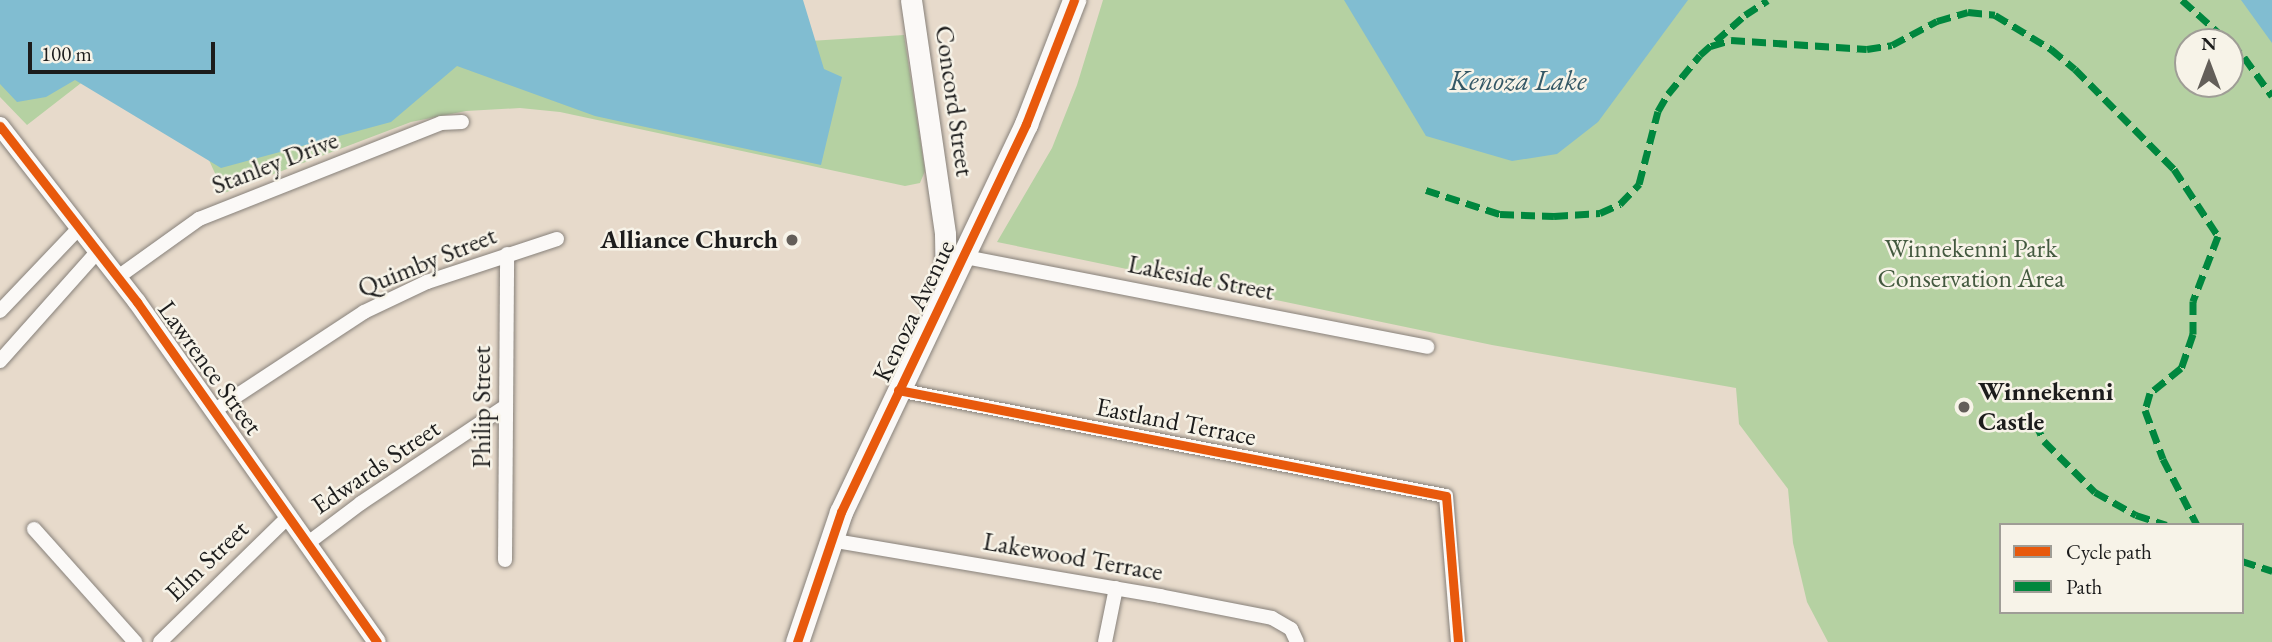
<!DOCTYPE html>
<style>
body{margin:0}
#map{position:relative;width:2272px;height:642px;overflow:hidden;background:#e7dacb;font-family:"EB Garamond",serif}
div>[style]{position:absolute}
.green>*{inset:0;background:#b5d1a2}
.water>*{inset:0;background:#81bdd1}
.roads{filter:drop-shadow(0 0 2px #87817a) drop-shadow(0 0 2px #87817a)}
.minor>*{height:14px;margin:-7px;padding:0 7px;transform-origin:7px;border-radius:7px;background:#fbf9f7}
.tertiary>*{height:18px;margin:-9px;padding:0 9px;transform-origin:9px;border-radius:9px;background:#fbf9f7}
.secondary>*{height:21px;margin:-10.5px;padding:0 10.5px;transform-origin:10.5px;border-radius:10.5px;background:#fbf9f7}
.primary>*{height:23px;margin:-11.5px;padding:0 11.5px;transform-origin:11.5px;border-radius:11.5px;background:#fbf9f7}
.quiet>*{height:7px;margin-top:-3.5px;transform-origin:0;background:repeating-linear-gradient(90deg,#00873e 0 14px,transparent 0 21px)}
.cycleway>*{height:9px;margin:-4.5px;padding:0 4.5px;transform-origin:4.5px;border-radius:4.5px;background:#e8590c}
.dots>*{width:19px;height:19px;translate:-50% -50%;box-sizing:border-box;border:4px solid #f7f3e8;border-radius:50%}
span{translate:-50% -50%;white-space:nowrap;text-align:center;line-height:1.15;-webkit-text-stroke:5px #f7f3e8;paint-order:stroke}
.street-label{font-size:26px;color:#1c1c1c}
.poi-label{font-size:26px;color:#1c1c1c;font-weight:700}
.right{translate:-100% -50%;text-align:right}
.left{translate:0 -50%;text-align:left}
.park-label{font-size:26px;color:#43593f}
.water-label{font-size:28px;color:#335765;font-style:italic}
.legend{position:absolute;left:1999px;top:523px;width:245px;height:91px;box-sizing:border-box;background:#f7f3e8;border:2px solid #9f9d96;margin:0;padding:9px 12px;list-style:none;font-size:21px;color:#1c1c1c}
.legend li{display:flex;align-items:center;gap:14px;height:35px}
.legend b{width:35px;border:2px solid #9f9d96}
.north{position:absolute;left:2174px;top:28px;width:70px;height:70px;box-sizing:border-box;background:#f7f3e8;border:2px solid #9f9d96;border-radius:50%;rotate:0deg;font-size:19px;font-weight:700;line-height:28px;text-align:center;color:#1c1c1c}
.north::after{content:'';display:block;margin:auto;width:24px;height:32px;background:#635e59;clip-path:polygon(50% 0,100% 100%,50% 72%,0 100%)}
.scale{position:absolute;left:28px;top:42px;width:187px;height:32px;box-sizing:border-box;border:4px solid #1c1c1c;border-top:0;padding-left:9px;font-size:21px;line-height:24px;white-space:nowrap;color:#1c1c1c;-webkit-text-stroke:5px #f7f3e8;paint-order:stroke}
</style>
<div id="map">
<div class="green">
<i style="clip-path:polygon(0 0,810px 41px,904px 35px,925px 171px,920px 183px,905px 186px,560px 112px,520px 108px,466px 111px,411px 122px,224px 193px,203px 147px,94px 73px,27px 125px,0 97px)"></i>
<i style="clip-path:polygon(evenodd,1103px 0,2272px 0,2272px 642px,1828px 642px,1807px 602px,1793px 543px,1788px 489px,1739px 424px,1736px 388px,1492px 345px,997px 242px,1052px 148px,1077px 85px,1103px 0,2188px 42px,2230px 42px,2230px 84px,2188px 84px,2188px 42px,1103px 0,2001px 525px,2242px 525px,2242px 612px,2001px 612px,2001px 525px)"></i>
</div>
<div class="water">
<i style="clip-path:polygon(0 0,803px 0,824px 69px,842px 77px,821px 165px,595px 116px,457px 66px,391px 122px,221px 168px,75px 80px,46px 97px,17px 102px,0 84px)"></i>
<i style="clip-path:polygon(1344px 0,1688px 0,1598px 122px,1557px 154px,1512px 161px,1426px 136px)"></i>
<i style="clip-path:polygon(2241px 0,2272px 0,2272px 43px)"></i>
</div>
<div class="roads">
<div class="minor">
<i style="left:965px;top:257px;width:471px;rotate:11deg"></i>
<i style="left:118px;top:277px;width:100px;rotate:-35.6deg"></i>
<i style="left:199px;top:219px;width:260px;rotate:-21.6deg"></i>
<i style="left:441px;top:123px;width:21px;rotate:-3deg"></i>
<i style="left:0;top:311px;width:116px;rotate:-46.4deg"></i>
<i style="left:0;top:361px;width:147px;rotate:-48.3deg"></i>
<i style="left:898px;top:390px;width:558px;rotate:10.95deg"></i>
<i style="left:1446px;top:496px;width:146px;rotate:85.3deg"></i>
<i style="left:215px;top:410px;width:178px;rotate:-33.3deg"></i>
<i style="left:364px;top:312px;width:70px;rotate:-25.5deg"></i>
<i style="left:427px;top:282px;width:137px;rotate:-18.3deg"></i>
<i style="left:34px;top:529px;width:152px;rotate:48.2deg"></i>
<i style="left:830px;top:540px;width:335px;rotate:9.6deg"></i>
<i style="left:1160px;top:596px;width:114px;rotate:11.1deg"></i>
<i style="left:1272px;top:618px;width:22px;rotate:30deg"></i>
<i style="left:1291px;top:629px;width:14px;rotate:65deg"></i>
<i style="left:308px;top:543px;width:66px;rotate:-37deg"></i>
<i style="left:361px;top:503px;width:174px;rotate:-33.8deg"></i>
<i style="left:505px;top:560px;width:306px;rotate:-89.6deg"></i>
<i style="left:160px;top:642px;width:180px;rotate:-44.3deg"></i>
<i style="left:1105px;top:642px;width:55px;rotate:-78.5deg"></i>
</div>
<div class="tertiary">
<i style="left:0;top:126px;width:223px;rotate:52.1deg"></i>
<i style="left:137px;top:302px;width:416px;rotate:54.8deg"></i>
</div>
<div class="secondary">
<i style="left:911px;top:0;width:236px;rotate:81.7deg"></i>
<i style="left:945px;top:234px;width:59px;rotate:89deg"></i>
</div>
<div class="primary">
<i style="left:797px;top:642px;width:137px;rotate:-71.3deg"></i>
<i style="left:841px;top:512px;width:430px;rotate:-64.5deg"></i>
<i style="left:1026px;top:124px;width:133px;rotate:-68.8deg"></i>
</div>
</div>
<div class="quiet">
<i style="left:2182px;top:0;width:63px;rotate:41.8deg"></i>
<i style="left:2230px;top:43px;width:20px;rotate:45deg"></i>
<i style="left:2244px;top:57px;width:48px;rotate:54.3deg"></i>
<i style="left:1711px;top:46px;width:21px;rotate:-17deg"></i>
<i style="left:1731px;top:40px;width:136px;rotate:3.8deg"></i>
<i style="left:1867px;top:49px;width:25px;rotate:-9deg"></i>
<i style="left:1892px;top:45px;width:51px;rotate:-28.1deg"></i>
<i style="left:1937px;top:21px;width:32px;rotate:-16deg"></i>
<i style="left:1968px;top:12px;width:27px;rotate:6deg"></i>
<i style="left:1995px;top:15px;width:66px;rotate:31.3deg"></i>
<i style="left:2051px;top:49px;width:31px;rotate:40deg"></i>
<i style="left:2075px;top:69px;width:141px;rotate:45.3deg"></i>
<i style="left:2174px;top:169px;width:80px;rotate:56.7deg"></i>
<i style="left:2218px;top:236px;width:70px;rotate:111deg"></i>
<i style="left:2193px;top:301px;width:33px;rotate:90deg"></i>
<i style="left:2193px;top:334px;width:36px;rotate:109deg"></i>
<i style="left:2181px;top:368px;width:40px;rotate:141deg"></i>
<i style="left:2150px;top:393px;width:18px;rotate:106deg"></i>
<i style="left:2145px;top:410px;width:52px;rotate:69.8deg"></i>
<i style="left:2163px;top:459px;width:74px;rotate:62.7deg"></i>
<i style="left:1426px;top:190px;width:78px;rotate:18deg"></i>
<i style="left:1500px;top:214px;width:54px;rotate:2.1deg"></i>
<i style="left:1554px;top:216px;width:46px;rotate:-3.7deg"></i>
<i style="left:1600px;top:213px;width:22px;rotate:-24deg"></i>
<i style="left:1620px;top:204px;width:28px;rotate:-46deg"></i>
<i style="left:1639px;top:184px;width:75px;rotate:-75.4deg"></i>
<i style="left:1658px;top:111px;width:20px;rotate:-60deg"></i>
<i style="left:1668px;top:94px;width:50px;rotate:-50.6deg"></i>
<i style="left:1700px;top:55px;width:60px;rotate:-41.6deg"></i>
<i style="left:1745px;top:15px;width:27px;rotate:-33deg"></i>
<i style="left:2035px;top:422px;width:21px;rotate:65deg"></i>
<i style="left:2044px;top:441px;width:72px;rotate:45deg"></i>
<i style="left:2095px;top:492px;width:47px;rotate:29.3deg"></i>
<i style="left:2136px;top:515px;width:32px;rotate:18deg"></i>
<i style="left:2242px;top:561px;width:32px;rotate:18deg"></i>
</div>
<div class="cycleway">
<i style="left:0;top:126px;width:223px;rotate:52.1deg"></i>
<i style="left:137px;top:302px;width:416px;rotate:54.8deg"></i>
<i style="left:898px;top:390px;width:558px;rotate:10.95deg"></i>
<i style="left:1446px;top:496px;width:146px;rotate:85.3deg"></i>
<i style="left:797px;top:642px;width:137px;rotate:-71.3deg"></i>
<i style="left:841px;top:512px;width:430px;rotate:-64.5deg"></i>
<i style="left:1026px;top:124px;width:133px;rotate:-68.8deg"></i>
</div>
<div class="dots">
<i style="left:792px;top:240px;background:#635e59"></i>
<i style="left:1964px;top:407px;background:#635e59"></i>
</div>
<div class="street-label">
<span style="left:954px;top:101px;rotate:82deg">Concord Street</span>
<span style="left:275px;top:163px;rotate:-21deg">Stanley Drive</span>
<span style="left:427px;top:262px;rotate:-22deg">Quimby Street</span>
<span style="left:1201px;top:278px;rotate:11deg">Lakeside Street</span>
<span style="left:914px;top:311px;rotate:-64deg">Kenoza Avenue</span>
<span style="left:210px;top:368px;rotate:54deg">Lawrence Street</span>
<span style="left:482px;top:407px;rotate:-90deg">Philip Street</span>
<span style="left:1176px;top:422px;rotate:11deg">Eastland Terrace</span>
<span style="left:376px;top:467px;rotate:-34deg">Edwards Street</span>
<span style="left:1073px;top:557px;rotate:10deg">Lakewood Terrace</span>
<span style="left:207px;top:561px;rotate:-44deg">Elm Street</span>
</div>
<div class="poi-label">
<span class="right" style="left:778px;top:240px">Alliance Church</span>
<span class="left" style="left:1978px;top:407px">Winnekenni<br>Castle</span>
</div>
<div class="park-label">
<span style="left:1971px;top:264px">Winnekenni Park<br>Conservation Area</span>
</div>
<div class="water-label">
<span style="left:1518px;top:80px">Kenoza Lake</span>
</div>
<ul class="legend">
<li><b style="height:9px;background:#e8590c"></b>Cycle path</li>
<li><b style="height:9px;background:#00873e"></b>Path</li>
</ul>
<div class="north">N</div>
<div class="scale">100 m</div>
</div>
